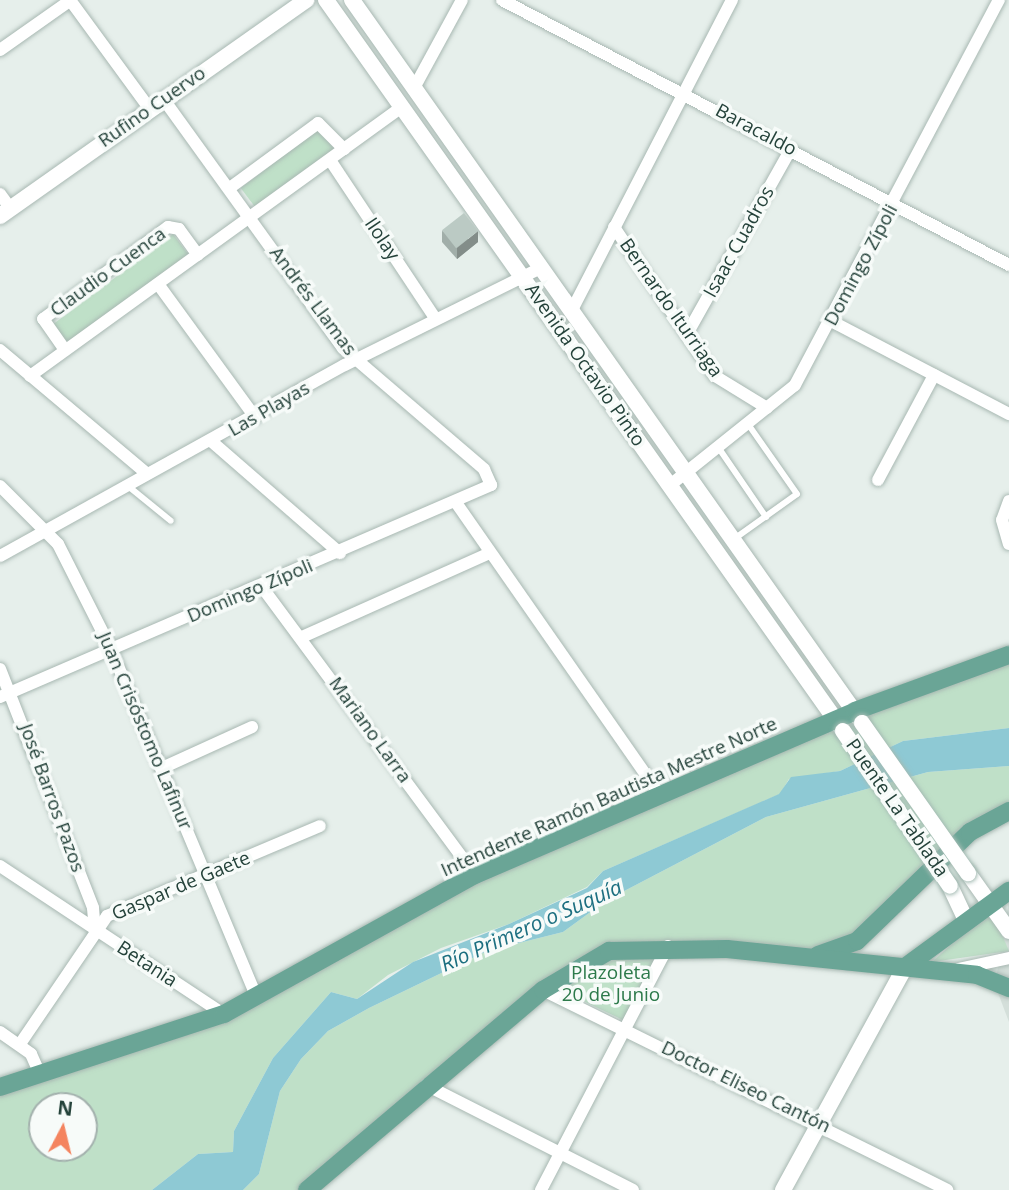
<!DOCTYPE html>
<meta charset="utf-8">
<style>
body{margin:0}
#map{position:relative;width:1009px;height:1190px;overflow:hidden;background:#e6efeb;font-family:"Open Sans",sans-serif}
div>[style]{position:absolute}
.built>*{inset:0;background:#d4dfda}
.green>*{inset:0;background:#bfe0c8;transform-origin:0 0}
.water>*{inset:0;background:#8ec9d4}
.roads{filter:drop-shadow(0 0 2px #a8b8b2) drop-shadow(0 0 2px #a8b8b2)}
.lane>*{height:6px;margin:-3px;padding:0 3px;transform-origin:3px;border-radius:3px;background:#fff}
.street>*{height:12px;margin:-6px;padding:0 6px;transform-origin:6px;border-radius:6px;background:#fff}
.secondary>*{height:16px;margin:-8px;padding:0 8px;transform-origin:8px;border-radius:8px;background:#fff}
.primary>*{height:18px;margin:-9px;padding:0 9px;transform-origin:9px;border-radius:9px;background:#6aa596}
.bridges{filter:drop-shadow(0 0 2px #a4bbb3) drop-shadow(0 0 2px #a4bbb3)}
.secondary-bridge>*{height:16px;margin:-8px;padding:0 8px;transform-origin:8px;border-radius:8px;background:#fff}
.wall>*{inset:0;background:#a1aea9}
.shaded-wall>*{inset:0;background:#838d89}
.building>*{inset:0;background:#bbcac4;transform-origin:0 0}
span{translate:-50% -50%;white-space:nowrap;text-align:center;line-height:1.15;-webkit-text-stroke:7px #f7fbf9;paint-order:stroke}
.street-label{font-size:19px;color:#24423a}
.park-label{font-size:19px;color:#2d7a4b}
.water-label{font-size:21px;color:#1c6f80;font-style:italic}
.north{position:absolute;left:28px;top:1092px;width:70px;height:70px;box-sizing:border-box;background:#f7fbf9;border:2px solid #a3b1ad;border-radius:50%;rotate:7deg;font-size:19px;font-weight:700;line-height:28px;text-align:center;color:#24423a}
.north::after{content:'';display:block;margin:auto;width:24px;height:32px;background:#f4845f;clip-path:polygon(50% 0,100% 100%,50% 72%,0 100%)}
</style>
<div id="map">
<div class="built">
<i style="clip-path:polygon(1009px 901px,1009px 1022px,995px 985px)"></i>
</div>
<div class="green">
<i style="left:319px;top:129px;width:26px;height:98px;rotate:53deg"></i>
<i style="left:173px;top:234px;width:25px;height:151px;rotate:53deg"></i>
<i style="clip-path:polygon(evenodd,1009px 655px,1009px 728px,903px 741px,840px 771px,789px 779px,780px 794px,603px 871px,587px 887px,509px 924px,441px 948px,388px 975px,357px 999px,331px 992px,273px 1058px,234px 1131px,233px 1152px,198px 1154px,152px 1190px,0 1190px,0 1087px,203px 1022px,475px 875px,1009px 655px,42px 1106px,84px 1106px,84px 1148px,42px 1148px,42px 1106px)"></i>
<i style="clip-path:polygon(1009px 766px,1009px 811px,839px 949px,597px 956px,307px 1190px,243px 1190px,259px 1174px,280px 1091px,301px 1059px,328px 1031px,369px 1008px,487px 951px,563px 932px,607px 900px,766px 817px,928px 772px)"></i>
<i style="clip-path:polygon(993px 914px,1009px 951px,932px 962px,965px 932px)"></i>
<i style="clip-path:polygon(659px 951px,623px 1020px,554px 987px,600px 960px)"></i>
</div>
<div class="water">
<i style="clip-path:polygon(1009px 728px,1009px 766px,928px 772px,766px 817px,607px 900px,563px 932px,487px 951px,369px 1008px,328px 1031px,301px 1059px,280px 1091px,259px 1174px,243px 1190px,152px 1190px,198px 1154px,233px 1152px,234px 1131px,273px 1058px,331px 992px,357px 999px,413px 962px,509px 924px,587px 888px,603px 871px,779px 794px,791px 777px,840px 771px,903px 741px)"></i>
</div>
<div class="roads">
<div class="lane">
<i style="left:718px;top:447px;width:85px;rotate:55.6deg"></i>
<i style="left:128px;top:486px;width:55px;rotate:39.1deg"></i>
<i style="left:734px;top:539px;width:77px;rotate:-35.5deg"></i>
<i style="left:797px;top:494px;width:85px;rotate:-125deg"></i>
</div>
<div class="street">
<i style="left:70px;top:0;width:134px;rotate:53.8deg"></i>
<i style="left:502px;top:0;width:572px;rotate:27.6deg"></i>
<i style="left:0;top:50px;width:87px;rotate:-35.2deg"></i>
<i style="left:414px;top:88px;width:100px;rotate:-61.4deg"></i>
<i style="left:330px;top:160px;width:190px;rotate:56.4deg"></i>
<i style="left:231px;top:187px;width:108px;rotate:-36.3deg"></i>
<i style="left:318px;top:123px;width:37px;rotate:45deg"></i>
<i style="left:0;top:194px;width:19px;rotate:54deg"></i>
<i style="left:614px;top:227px;width:180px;rotate:55.9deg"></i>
<i style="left:715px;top:376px;width:61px;rotate:31.6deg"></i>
<i style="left:158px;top:284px;width:165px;rotate:53.9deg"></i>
<i style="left:572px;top:310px;width:349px;rotate:-62.7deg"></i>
<i style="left:831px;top:321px;width:201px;rotate:27.6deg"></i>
<i style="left:687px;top:334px;width:212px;rotate:-60.7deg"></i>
<i style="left:0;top:350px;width:192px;rotate:40.1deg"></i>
<i style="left:65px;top:350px;width:38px;rotate:-125deg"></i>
<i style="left:43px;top:319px;width:155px;rotate:-36.4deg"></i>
<i style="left:168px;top:227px;width:11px;rotate:10deg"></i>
<i style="left:179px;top:229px;width:32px;rotate:54deg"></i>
<i style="left:30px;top:376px;width:457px;rotate:-35.9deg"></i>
<i style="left:211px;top:441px;width:171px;rotate:41deg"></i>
<i style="left:878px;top:480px;width:119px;rotate:-61.9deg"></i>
<i style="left:0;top:486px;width:82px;rotate:45deg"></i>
<i style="left:58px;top:544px;width:118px;rotate:63.2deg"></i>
<i style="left:111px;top:649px;width:378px;rotate:67.3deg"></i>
<i style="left:669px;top:486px;width:161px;rotate:-38.7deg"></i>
<i style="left:795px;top:385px;width:436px;rotate:-62.1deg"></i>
<i style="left:1009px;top:501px;width:20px;rotate:110deg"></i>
<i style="left:1002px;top:520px;width:25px;rotate:74deg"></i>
<i style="left:457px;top:504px;width:355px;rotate:55.1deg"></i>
<i style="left:0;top:556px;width:394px;rotate:-29deg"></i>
<i style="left:345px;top:365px;width:220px;rotate:-26.4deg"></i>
<i style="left:262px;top:587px;width:358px;rotate:53.5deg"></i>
<i style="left:302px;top:637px;width:206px;rotate:-24.1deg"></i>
<i style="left:0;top:669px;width:256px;rotate:68.7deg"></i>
<i style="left:93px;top:908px;width:22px;rotate:85deg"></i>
<i style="left:0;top:697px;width:535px;rotate:-23.35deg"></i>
<i style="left:491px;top:485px;width:17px;rotate:-114deg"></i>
<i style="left:484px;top:469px;width:186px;rotate:-139.4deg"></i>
<i style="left:343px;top:348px;width:308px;rotate:-125.8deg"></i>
<i style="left:162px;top:768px;width:99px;rotate:-24.5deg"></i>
<i style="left:0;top:866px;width:268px;rotate:33.5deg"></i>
<i style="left:958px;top:969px;width:52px;rotate:-12.2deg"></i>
<i style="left:543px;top:990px;width:451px;rotate:26.3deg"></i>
<i style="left:0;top:1032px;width:38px;rotate:35deg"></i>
<i style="left:31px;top:1054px;width:22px;rotate:66deg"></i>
<i style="left:20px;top:1044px;width:155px;rotate:-55.8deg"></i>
<i style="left:107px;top:916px;width:231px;rotate:-22.9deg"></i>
<i style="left:426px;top:1085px;width:232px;rotate:26.9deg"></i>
<i style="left:541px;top:1190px;width:275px;rotate:-62.5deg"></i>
</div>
<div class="secondary">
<i style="left:326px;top:0;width:893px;rotate:54.71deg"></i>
<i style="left:352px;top:0;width:883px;rotate:54.78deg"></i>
<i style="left:0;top:216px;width:375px;rotate:-35.2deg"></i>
<i style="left:968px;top:873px;width:71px;rotate:54.7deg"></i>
<i style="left:950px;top:886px;width:35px;rotate:65deg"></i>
<i style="left:783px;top:1190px;width:254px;rotate:-61.3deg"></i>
</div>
<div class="primary">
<i style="left:818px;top:955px;width:41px;rotate:-19.7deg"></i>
<i style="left:857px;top:941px;width:157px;rotate:-44deg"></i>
<i style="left:970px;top:832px;width:44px;rotate:-28.3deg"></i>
<i style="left:905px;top:967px;width:129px;rotate:-36.2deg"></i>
<i style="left:0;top:1087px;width:236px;rotate:-18.1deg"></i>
<i style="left:224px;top:1014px;width:287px;rotate:-29deg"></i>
<i style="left:475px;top:875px;width:414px;rotate:-23.3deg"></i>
<i style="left:855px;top:711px;width:164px;rotate:-20deg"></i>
<i style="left:307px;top:1190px;width:309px;rotate:-40.3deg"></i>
<i style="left:543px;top:990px;width:77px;rotate:-30.6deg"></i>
<i style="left:609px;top:951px;width:118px;rotate:-1deg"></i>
<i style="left:727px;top:949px;width:251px;rotate:5.9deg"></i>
<i style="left:977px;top:975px;width:35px;rotate:22deg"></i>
</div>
</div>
<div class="bridges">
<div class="secondary-bridge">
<i style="left:862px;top:723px;width:184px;rotate:54.8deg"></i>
<i style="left:843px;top:731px;width:188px;rotate:55.4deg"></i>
</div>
</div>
<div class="wall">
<i style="clip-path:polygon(442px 231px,478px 242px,457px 259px,442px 242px)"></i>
</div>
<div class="shaded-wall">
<i style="clip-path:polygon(478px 231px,478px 242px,457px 259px,457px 248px)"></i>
</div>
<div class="building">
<i style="left:464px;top:213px;width:23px;height:28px;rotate:52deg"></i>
</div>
<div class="street-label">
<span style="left:152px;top:107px;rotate:-35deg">Rufino Cuervo</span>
<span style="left:756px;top:130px;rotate:28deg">Baracaldo</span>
<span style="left:382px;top:239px;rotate:56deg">Ilolay</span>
<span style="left:739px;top:242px;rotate:-61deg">Isaac Cuadros</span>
<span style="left:861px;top:265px;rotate:-62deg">Domingo Zípoli</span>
<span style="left:108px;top:272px;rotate:-36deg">Claudio Cuenca</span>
<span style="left:313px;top:301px;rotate:53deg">Andrés Llamas</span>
<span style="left:671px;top:308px;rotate:55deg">Bernardo Iturriaga</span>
<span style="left:585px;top:365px;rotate:55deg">Avenida Octavio Pinto</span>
<span style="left:269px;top:409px;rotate:-30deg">Las Playas</span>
<span style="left:250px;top:591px;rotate:-23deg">Domingo Zípoli</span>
<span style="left:370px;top:730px;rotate:54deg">Mariano Larra</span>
<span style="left:145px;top:731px;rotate:67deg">Juan Crisóstomo Lafinur</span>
<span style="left:609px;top:797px;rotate:-24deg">Intendente Ramón Bautista Mestre Norte</span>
<span style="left:52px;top:798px;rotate:70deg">José Barros Pazos</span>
<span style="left:897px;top:808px;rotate:55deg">Puente La Tablada</span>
<span style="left:181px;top:886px;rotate:-23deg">Gaspar de Gaete</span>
<span style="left:147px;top:964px;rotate:33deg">Betania</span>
<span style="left:746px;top:1087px;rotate:26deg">Doctor Eliseo Cantón</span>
</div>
<div class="park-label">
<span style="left:611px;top:984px">Plazoleta<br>20 de Junio</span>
</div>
<div class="water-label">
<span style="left:531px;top:925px;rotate:-24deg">Río Primero o Suquía</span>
</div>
<div class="north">N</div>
</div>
